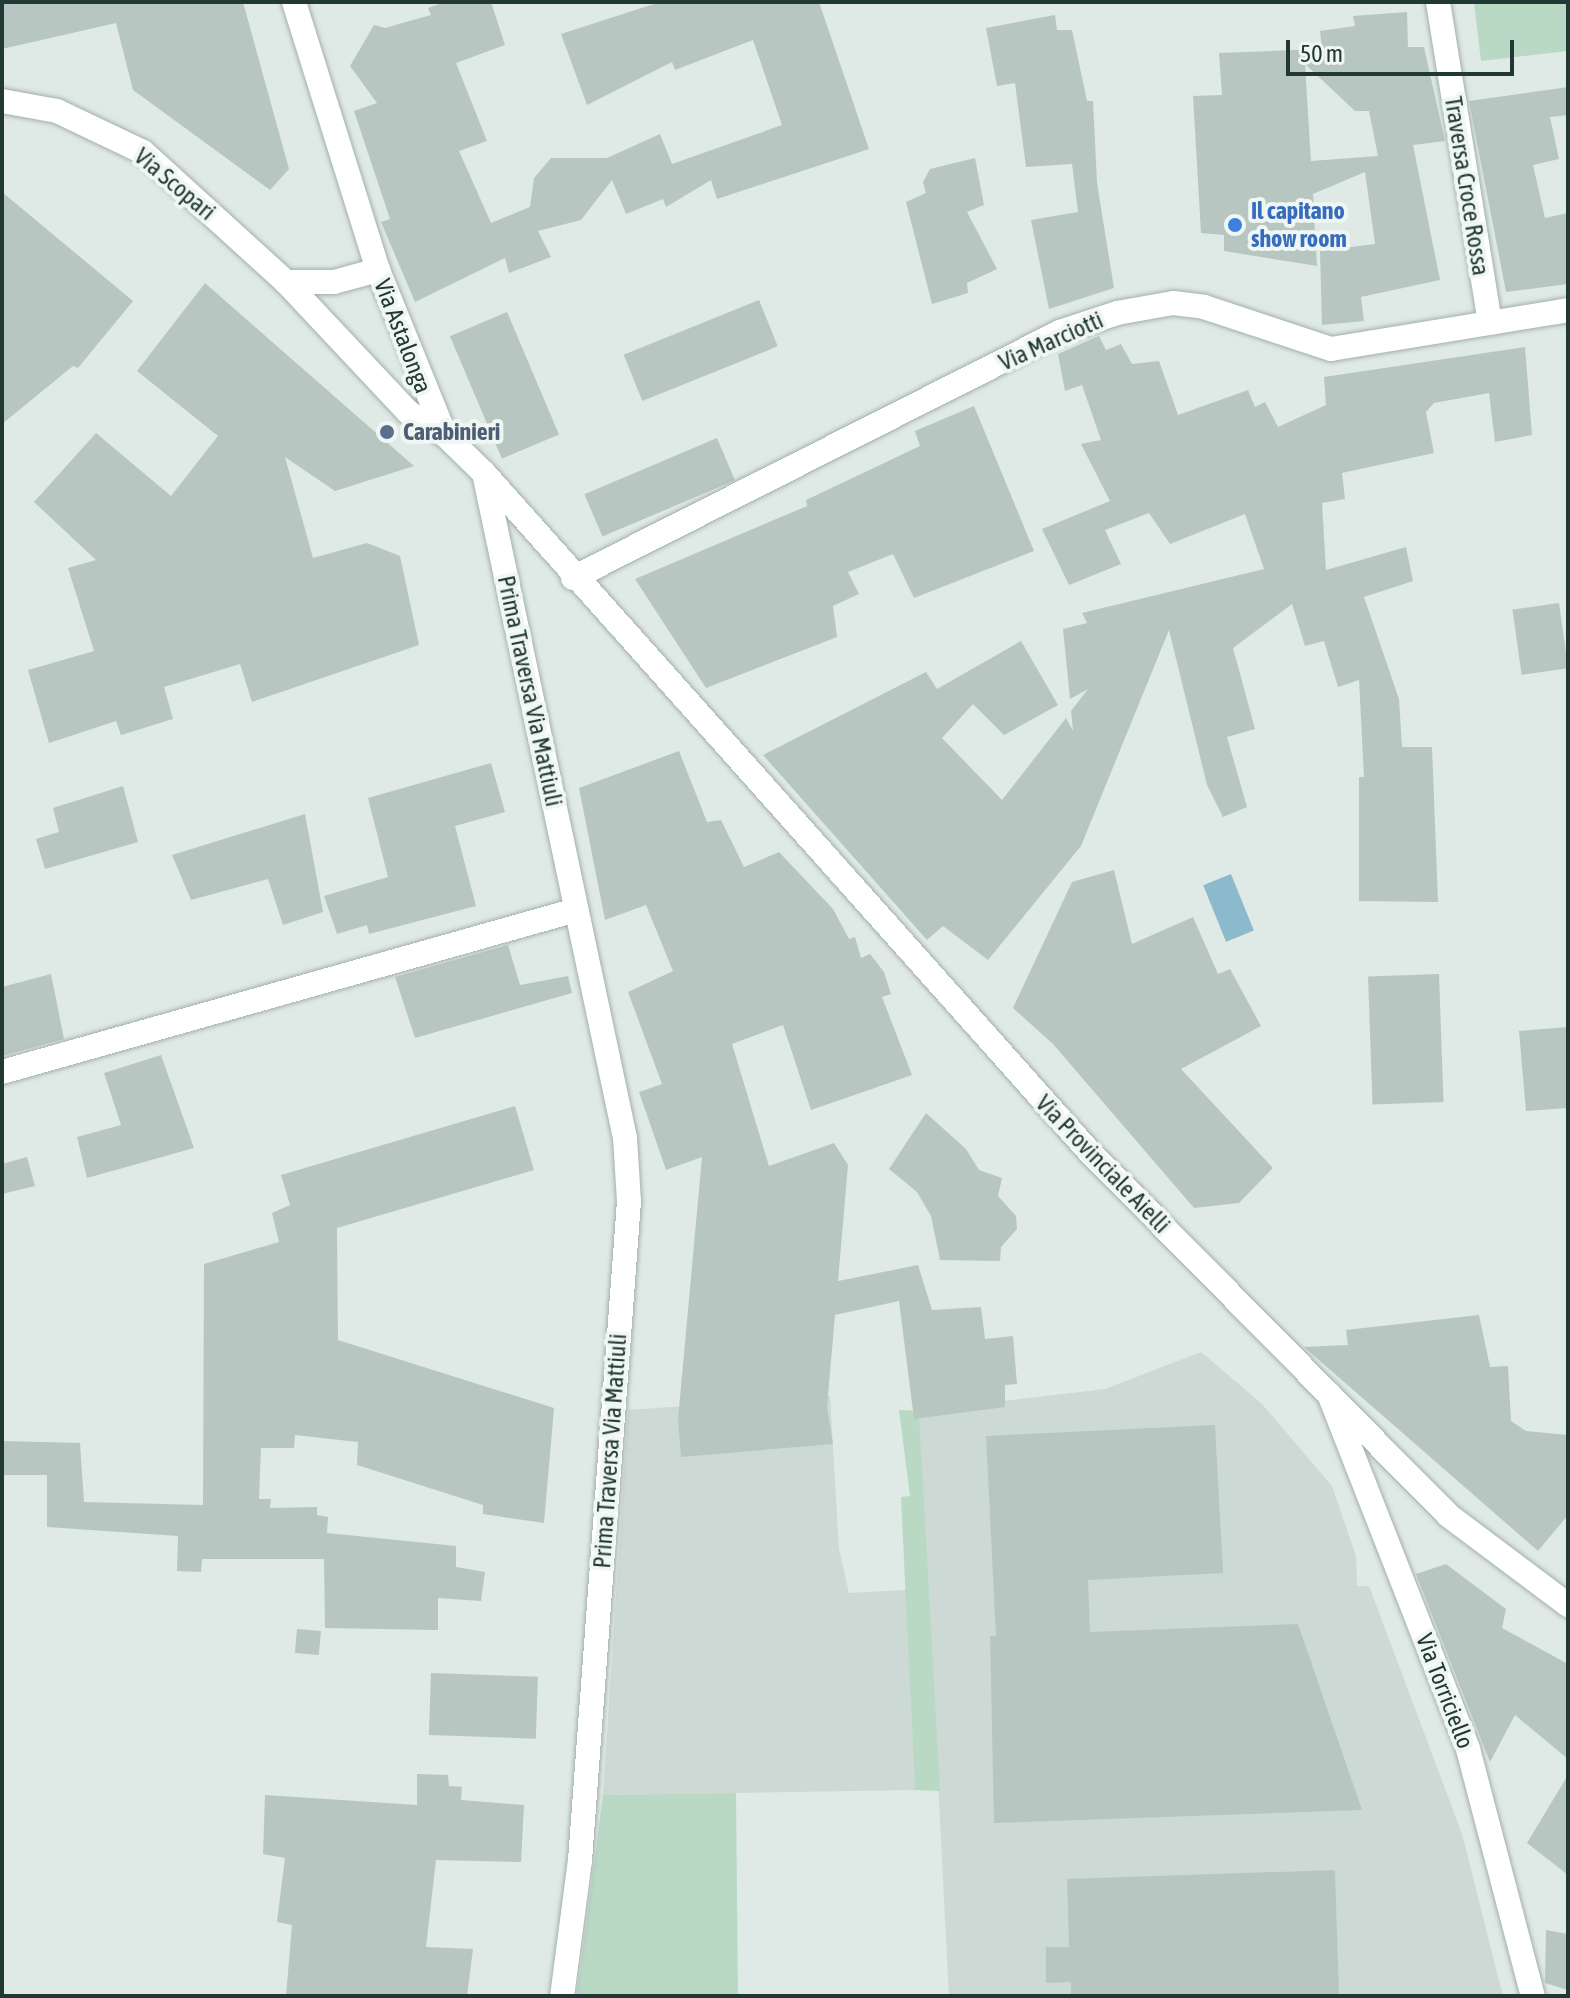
<!DOCTYPE html>
<style>
body{margin:0}
#map{position:relative;width:1570px;height:1998px;overflow:hidden;background:#dfe9e6;font-family:"Asap Condensed",sans-serif}
div>[style]{position:absolute}
.built>*{inset:0;background:#cdd9d5}
.green>*{inset:0;background:#b9d9c5}
.water>*{inset:0;background:#8abacb;transform-origin:0 0}
.building>*{inset:0;background:#b8c6c2;transform-origin:0 0}
.roads{filter:drop-shadow(0 0 2px #a2b0ad) drop-shadow(0 0 2px #a2b0ad)}
.minor>*{height:24px;margin:-12px;padding:0 12px;transform-origin:12px;border-radius:12px;background:#fff}
.tertiary>*{height:24px;margin:-12px;padding:0 12px;transform-origin:12px;border-radius:12px;background:#fff}
.dots>*{width:22px;height:22px;translate:-50% -50%;box-sizing:border-box;border:4px solid #eff6f3;border-radius:50%}
span{translate:-50% -50%;white-space:nowrap;text-align:center;line-height:1.15;-webkit-text-stroke:8px #eff6f3;paint-order:stroke}
.street-label{font-size:24px;color:#213834}
.shop-label{font-size:24px;color:#366cbe;font-weight:700}
.left{translate:0 -50%;text-align:left}
.service-label{font-size:24px;color:#4e5e75;font-weight:700}
.frame{position:absolute;inset:0;border:4px solid #213834;pointer-events:none}
.scale{position:absolute;left:1286px;top:40px;width:228px;height:36px;box-sizing:border-box;border:4px solid #213834;border-top:0;padding-left:10px;font-size:24px;line-height:28px;white-space:nowrap;color:#213834;-webkit-text-stroke:6px #eff6f3;paint-order:stroke}
</style>
<div id="map">
<div class="built">
<i style="clip-path:polygon(1201px 1352px,1262px 1404px,1332px 1486px,1356px 1556px,1357px 1586px,1369px 1586px,1462px 1834px,1503px 1996px,949px 1996px,919px 1411px,1105px 1389px)"></i>
<i style="clip-path:polygon(830px 1396px,839px 1549px,849px 1593px,906px 1590px,915px 1790px,603px 1795px,628px 1410px)"></i>
</div>
<div class="green">
<i style="clip-path:polygon(1474px 2px,1568px 2px,1568px 51px,1481px 61px)"></i>
<i style="clip-path:polygon(899px 1410px,919px 1411px,940px 1791px,915px 1790px,901px 1497px,910px 1496px)"></i>
<i style="clip-path:polygon(736px 1793px,738px 1996px,577px 1996px,603px 1795px)"></i>
</div>
<div class="water">
<i style="left:1231px;top:874px;width:61px;height:30px;rotate:68deg"></i>
</div>
<div class="building">
<i style="clip-path:polygon(2px 2px,243px 2px,289px 169px,270px 190px,133px 90px,116px 23px,2px 49px)"></i>
<i style="clip-path:polygon(445px 2px,491px 2px,505px 45px,456px 63px,487px 141px,459px 151px,491px 223px,530px 207px,534px 178px,551px 158px,607px 158px,660px 134px,672px 164px,782px 125px,753px 40px,675px 70px,672px 62px,587px 105px,561px 34px,660px 2px,819px 2px,869px 149px,717px 199px,711px 180px,666px 207px,663px 199px,626px 214px,612px 180px,581px 220px,538px 231px,551px 257px,509px 273px,505px 258px,415px 302px,381px 222px,390px 219px,354px 111px,377px 103px,350px 66px,374px 25px,385px 28px,431px 15px,428px 8px)"></i>
<i style="clip-path:polygon(evenodd,1407px 12px,1408px 47px,1424px 47px,1445px 141px,1413px 145px,1440px 280px,1361px 297px,1364px 321px,1322px 325px,1320px 251px,1375px 244px,1365px 172px,1313px 194px,1317px 266px,1224px 251px,1224px 235px,1201px 233px,1193px 96px,1222px 95px,1219px 53px,1322px 49px,1320px 31px,1355px 26px,1353px 16px,1407px 12px,1305px 64px,1355px 111px,1369px 111px,1378px 156px,1311px 161px,1305px 64px)"></i>
<i style="clip-path:polygon(1055px 15px,1057px 30px,1072px 30px,1087px 101px,1093px 101px,1097px 183px,1114px 288px,1049px 309px,1031px 220px,1078px 212px,1072px 164px,1026px 167px,1015px 83px,997px 86px,986px 28px)"></i>
<i style="clip-path:polygon(1568px 87px,1568px 115px,1550px 117px,1559px 159px,1533px 165px,1545px 218px,1568px 213px,1568px 284px,1506px 292px,1469px 101px)"></i>
<i style="clip-path:polygon(975px 158px,984px 205px,967px 212px,997px 269px,967px 283px,968px 293px,932px 304px,906px 202px,926px 193px,923px 182px,930px 169px)"></i>
<i style="clip-path:polygon(2px 192px,133px 301px,78px 368px,73px 366px,2px 424px)"></i>
<i style="clip-path:polygon(205px 283px,414px 466px,335px 491px,285px 457px,313px 558px,367px 543px,400px 556px,419px 645px,252px 702px,240px 664px,164px 687px,173px 719px,121px 735px,116px 721px,49px 743px,28px 670px,94px 651px,68px 568px,96px 560px,34px 502px,96px 433px,171px 496px,218px 436px,137px 371px)"></i>
<i style="left:759px;top:300px;width:50px;height:146px;rotate:68deg"></i>
<i style="left:507px;top:312px;width:133px;height:62px;rotate:67deg"></i>
<i style="clip-path:polygon(1099px 336px,1106px 350px,1121px 344px,1132px 364px,1159px 361px,1178px 415px,1248px 390px,1255px 407px,1265px 402px,1278px 427px,1326px 405px,1324px 377px,1525px 347px,1532px 435px,1495px 442px,1489px 393px,1434px 403px,1426px 412px,1434px 453px,1342px 473px,1345px 499px,1322px 503px,1326px 570px,1406px 547px,1413px 581px,1364px 597px,1399px 699px,1402px 747px,1432px 747px,1438px 902px,1359px 901px,1359px 777px,1364px 777px,1359px 680px,1338px 687px,1324px 641px,1305px 646px,1292px 604px,1233px 648px,1255px 729px,1227px 737px,1247px 807px,1223px 817px,1207px 785px,1169px 630px,1081px 846px,988px 960px,943px 926px,927px 940px,763px 755px,926px 672px,937px 689px,1021px 641px,1058px 705px,1004px 735px,973px 704px,942px 738px,1002px 800px,1066px 718px,1073px 731px,1071px 711px,1088px 689px,1070px 699px,1063px 629px,1087px 623px,1082px 613px,1264px 569px,1245px 514px,1170px 544px,1149px 513px,1105px 530px,1121px 564px,1069px 585px,1042px 529px,1110px 501px,1081px 444px,1101px 440px,1082px 385px,1065px 391px,1058px 354px)"></i>
<i style="clip-path:polygon(974px 406px,1034px 551px,914px 598px,893px 554px,848px 572px,859px 594px,833px 606px,837px 637px,706px 688px,635px 579px,807px 506px,806px 500px,920px 446px,915px 431px)"></i>
<i style="left:717px;top:438px;width:46px;height:144px;rotate:67deg"></i>
<i style="left:1559px;top:603px;width:66px;height:47px;rotate:82deg"></i>
<i style="clip-path:polygon(679px 751px,707px 822px,721px 820px,744px 867px,779px 852px,833px 909px,849px 939px,855px 937px,861px 958px,870px 954px,884px 972px,891px 994px,882px 997px,912px 1075px,811px 1110px,783px 1025px,732px 1044px,769px 1166px,834px 1143px,848px 1165px,838px 1281px,918px 1265px,932px 1310px,981px 1307px,985px 1339px,1013px 1336px,1017px 1384px,1005px 1385px,1005px 1407px,914px 1419px,899px 1301px,835px 1315px,827px 1407px,833px 1444px,681px 1457px,678px 1419px,702px 1157px,666px 1170px,639px 1092px,662px 1084px,628px 992px,673px 971px,646px 905px,605px 920px,579px 788px)"></i>
<i style="clip-path:polygon(491px 763px,505px 812px,455px 826px,476px 906px,369px 934px,367px 925px,337px 934px,324px 896px,388px 877px,368px 798px)"></i>
<i style="clip-path:polygon(123px 786px,138px 842px,45px 869px,36px 839px,59px 832px,53px 808px)"></i>
<i style="clip-path:polygon(305px 814px,323px 912px,283px 925px,268px 879px,191px 900px,172px 855px)"></i>
<i style="clip-path:polygon(1114px 870px,1132px 944px,1193px 917px,1218px 974px,1230px 969px,1261px 1026px,1181px 1069px,1273px 1168px,1239px 1203px,1194px 1208px,1053px 1044px,1013px 1008px,1072px 882px)"></i>
<i style="clip-path:polygon(508px 945px,520px 985px,568px 976px,572px 993px,415px 1038px,395px 977px)"></i>
<i style="clip-path:polygon(51px 974px,64px 1039px,2px 1056px,2px 987px)"></i>
<i style="left:1439px;top:974px;width:128px;height:71px;rotate:88deg"></i>
<i style="clip-path:polygon(1568px 1027px,1568px 1108px,1526px 1111px,1519px 1031px)"></i>
<i style="clip-path:polygon(161px 1055px,194px 1148px,87px 1178px,77px 1137px,121px 1125px,104px 1073px)"></i>
<i style="clip-path:polygon(515px 1106px,534px 1170px,337px 1228px,338px 1340px,554px 1408px,544px 1523px,483px 1514px,483px 1505px,357px 1465px,358px 1442px,295px 1435px,294px 1448px,261px 1448px,259px 1499px,271px 1499px,270px 1508px,317px 1507px,317px 1515px,328px 1517px,327px 1533px,456px 1546px,456px 1567px,485px 1572px,481px 1601px,438px 1598px,438px 1630px,325px 1628px,324px 1559px,202px 1559px,201px 1572px,177px 1571px,178px 1536px,47px 1527px,47px 1475px,2px 1475px,2px 1441px,80px 1443px,84px 1502px,203px 1505px,204px 1264px,279px 1242px,272px 1213px,290px 1205px,281px 1175px)"></i>
<i style="clip-path:polygon(926px 1113px,966px 1149px,979px 1170px,1002px 1178px,998px 1196px,1016px 1216px,1017px 1229px,1001px 1247px,1000px 1261px,940px 1260px,931px 1216px,917px 1192px,889px 1169px)"></i>
<i style="clip-path:polygon(27px 1157px,35px 1186px,2px 1194px,2px 1164px)"></i>
<i style="clip-path:polygon(1479px 1315px,1490px 1367px,1508px 1366px,1511px 1421px,1526px 1431px,1568px 1435px,1568px 1515px,1538px 1551px,1304px 1347px,1348px 1345px,1346px 1330px)"></i>
<i style="clip-path:polygon(1215px 1425px,1223px 1573px,1088px 1580px,1090px 1632px,1298px 1624px,1362px 1810px,994px 1823px,990px 1636px,996px 1636px,986px 1436px)"></i>
<i style="clip-path:polygon(1446px 1564px,1506px 1609px,1502px 1628px,1568px 1664px,1568px 1759px,1515px 1715px,1490px 1762px,1416px 1574px)"></i>
<i style="left:297px;top:1629px;width:24px;height:24px;rotate:5deg"></i>
<i style="left:431px;top:1673px;width:107px;height:62px;rotate:2deg"></i>
<i style="clip-path:polygon(417px 1774px,448px 1775px,449px 1786px,462px 1787px,461px 1800px,524px 1805px,521px 1862px,436px 1860px,426px 1947px,473px 1949px,467px 1996px,286px 1996px,292px 1925px,277px 1922px,285px 1858px,263px 1854px,265px 1795px,417px 1805px)"></i>
<i style="clip-path:polygon(1568px 1775px,1568px 1875px,1527px 1843px)"></i>
<i style="clip-path:polygon(1335px 1870px,1339px 1996px,1071px 1996px,1071px 1982px,1046px 1983px,1046px 1947px,1069px 1947px,1067px 1879px)"></i>
<i style="clip-path:polygon(1546px 1930px,1568px 1934px,1568px 1990px,1545px 1983px)"></i>
</div>
<div class="roads">
<div class="minor">
<i style="left:294px;top:2px;width:281px;rotate:72.6deg"></i>
<i style="left:378px;top:270px;width:178px;rotate:67.9deg"></i>
<i style="left:1438px;top:2px;width:325px;rotate:80.8deg"></i>
<i style="left:286px;top:282px;width:48px"></i>
<i style="left:334px;top:282px;width:46px;rotate:-15.3deg"></i>
<i style="left:484px;top:473px;width:680px;rotate:78.03deg"></i>
<i style="left:625px;top:1138px;width:63px;rotate:86.4deg"></i>
<i style="left:629px;top:1201px;width:661px;rotate:94.25deg"></i>
<i style="left:580px;top:1860px;width:137px;rotate:97.5deg"></i>
<i style="left:573px;top:578px;width:546px;rotate:-26.8deg"></i>
<i style="left:1060px;top:332px;width:60px;rotate:-18.4deg"></i>
<i style="left:1117px;top:313px;width:57px;rotate:-10.1deg"></i>
<i style="left:1173px;top:303px;width:31px;rotate:7deg"></i>
<i style="left:1204px;top:307px;width:134px;rotate:18.3deg"></i>
<i style="left:1331px;top:349px;width:240px;rotate:-9.3deg"></i>
<i style="left:2px;top:1072px;width:596px;rotate:-15.76deg"></i>
<i style="left:1329px;top:1394px;width:381px;rotate:68.6deg"></i>
<i style="left:1468px;top:1749px;width:255px;rotate:75.3deg"></i>
</div>
<div class="tertiary">
<i style="left:2px;top:101px;width:56px;rotate:10.3deg"></i>
<i style="left:57px;top:111px;width:95px;rotate:25.5deg"></i>
<i style="left:143px;top:152px;width:193px;rotate:42.3deg"></i>
<i style="left:286px;top:282px;width:178px;rotate:46.8deg"></i>
<i style="left:408px;top:412px;width:44px;rotate:31.9deg"></i>
<i style="left:445px;top:435px;width:54px;rotate:44.3deg"></i>
<i style="left:484px;top:473px;width:904px;rotate:48.27deg"></i>
<i style="left:1086px;top:1148px;width:515px;rotate:45.39deg"></i>
<i style="left:1448px;top:1515px;width:150px;rotate:36.9deg"></i>
</div>
</div>
<div class="dots">
<i style="left:1235px;top:225px;background:#3f7fe0"></i>
<i style="left:387px;top:432px;background:#5c6f8a"></i>
</div>
<div class="street-label">
<span style="left:175px;top:184px;rotate:40deg">Via Scopari</span>
<span style="left:1467px;top:186px;rotate:81deg">Traversa Croce Rossa</span>
<span style="left:403px;top:336px;rotate:69deg">Via Astalonga</span>
<span style="left:1051px;top:341px;rotate:-24deg">Via Marciotti</span>
<span style="left:530px;top:691px;rotate:78deg">Prima Traversa Via Mattiuli</span>
<span style="left:1103px;top:1164px;rotate:46deg">Via Provinciale Aielli</span>
<span style="left:610px;top:1451px;rotate:-86deg">Prima Traversa Via Mattiuli</span>
<span style="left:1445px;top:1691px;rotate:69deg">Via Torriciello</span>
</div>
<div class="shop-label">
<span class="left" style="left:1251px;top:225px">Il capitano<br>show room</span>
</div>
<div class="service-label">
<span class="left" style="left:403px;top:432px">Carabinieri</span>
</div>
<div class="frame"></div>
<div class="scale">50 m</div>
</div>
